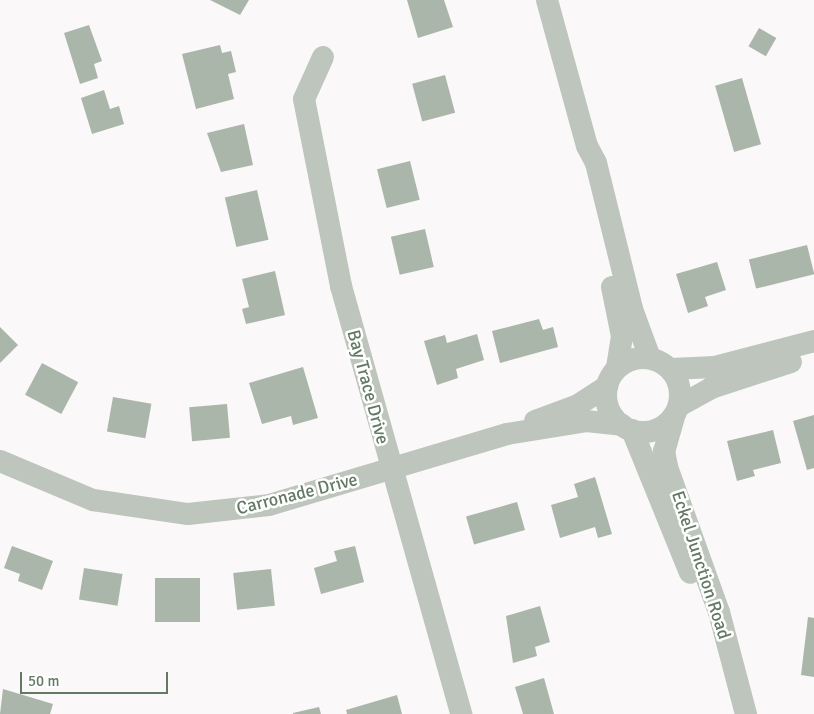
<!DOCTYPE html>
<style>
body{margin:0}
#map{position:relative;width:814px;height:714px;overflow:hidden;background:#faf8f9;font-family:Signika,sans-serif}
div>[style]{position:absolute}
.building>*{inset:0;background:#aab6a9;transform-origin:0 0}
.minor>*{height:22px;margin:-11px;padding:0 11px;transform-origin:11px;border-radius:11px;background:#bdc5bd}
.minor>.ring{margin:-11px;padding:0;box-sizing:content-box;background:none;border:22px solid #bdc5bd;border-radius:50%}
span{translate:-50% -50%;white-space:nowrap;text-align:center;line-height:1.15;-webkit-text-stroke:5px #fff;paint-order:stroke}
.street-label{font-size:18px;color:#637964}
.scale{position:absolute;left:20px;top:672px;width:148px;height:22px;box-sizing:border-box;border:2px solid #637964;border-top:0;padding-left:6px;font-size:15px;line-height:18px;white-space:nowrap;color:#637964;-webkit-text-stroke:4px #fff;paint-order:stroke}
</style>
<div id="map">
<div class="building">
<i style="clip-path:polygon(210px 0,249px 0,240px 15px)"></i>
<i style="clip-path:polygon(407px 0,444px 0,453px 27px,418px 38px)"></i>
<i style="clip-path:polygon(89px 25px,102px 61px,94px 64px,98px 78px,80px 84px,64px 33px)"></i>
<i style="left:759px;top:28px;width:20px;height:21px;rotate:30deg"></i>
<i style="clip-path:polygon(220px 45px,222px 53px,231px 51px,236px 72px,228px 74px,234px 99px,196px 109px,182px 54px)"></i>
<i style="left:445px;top:75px;width:39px;height:34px;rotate:75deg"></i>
<i style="left:742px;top:78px;width:69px;height:28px;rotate:74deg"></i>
<i style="clip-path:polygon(104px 90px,110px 109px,119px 106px,124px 124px,92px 134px,81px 98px)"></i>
<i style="clip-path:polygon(244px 124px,253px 165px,221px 172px,207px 133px)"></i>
<i style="left:410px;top:161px;width:40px;height:34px;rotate:76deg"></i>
<i style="left:257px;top:190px;width:51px;height:33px;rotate:77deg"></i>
<i style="left:425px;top:229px;width:39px;height:35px;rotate:77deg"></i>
<i style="left:807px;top:245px;width:30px;height:60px;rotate:76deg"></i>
<i style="clip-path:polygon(717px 262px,726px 290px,705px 297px,708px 306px,688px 313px,676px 274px)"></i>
<i style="clip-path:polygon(275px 271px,285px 315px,246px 324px,242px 309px,249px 307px,242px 279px)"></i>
<i style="clip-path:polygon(539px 319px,543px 330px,553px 327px,558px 347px,500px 363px,492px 331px)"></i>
<i style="clip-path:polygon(0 327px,18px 345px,0 363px)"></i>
<i style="clip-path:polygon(477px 334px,484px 360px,456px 369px,458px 378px,437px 385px,424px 341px,445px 335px,447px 343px)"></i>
<i style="left:42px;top:363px;width:41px;height:36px;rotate:28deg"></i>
<i style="clip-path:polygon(303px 367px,318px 418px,293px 425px,291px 416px,262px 424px,249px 383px)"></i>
<i style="left:113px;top:397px;width:39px;height:35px;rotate:10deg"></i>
<i style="left:227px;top:404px;width:34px;height:38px;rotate:85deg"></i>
<i style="clip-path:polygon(814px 415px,814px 468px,807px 470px,793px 421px)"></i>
<i style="clip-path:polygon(773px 430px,781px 463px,753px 470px,755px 476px,737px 481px,727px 441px)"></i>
<i style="clip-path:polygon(595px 477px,612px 534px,598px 538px,595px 527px,560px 538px,551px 505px,578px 497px,574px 484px)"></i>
<i style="left:517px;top:502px;width:29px;height:53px;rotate:74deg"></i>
<i style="clip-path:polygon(12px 546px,53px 561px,42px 590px,18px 581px,20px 574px,4px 568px)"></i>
<i style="clip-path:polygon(355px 546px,364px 582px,321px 594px,314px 568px,337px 561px,334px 551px)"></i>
<i style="left:84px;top:568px;width:39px;height:32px;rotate:9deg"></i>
<i style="left:271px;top:569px;width:37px;height:38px;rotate:84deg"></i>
<i style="left:155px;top:578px;width:45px;height:44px"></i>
<i style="clip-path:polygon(540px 606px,550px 642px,535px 647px,537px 656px,513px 663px,506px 616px)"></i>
<i style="clip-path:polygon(808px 617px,814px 618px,814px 677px,801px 675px)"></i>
<i style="clip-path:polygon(544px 678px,554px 714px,523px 714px,515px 687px)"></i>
<i style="clip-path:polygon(3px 689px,53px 704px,50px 714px,0 714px)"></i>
<i style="clip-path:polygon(397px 695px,402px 714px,347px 714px,346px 710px)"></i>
<i style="clip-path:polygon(319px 707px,321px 714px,293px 714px,293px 713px)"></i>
</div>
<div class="minor">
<i style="left:547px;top:0;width:151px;rotate:74.7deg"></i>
<i style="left:587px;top:146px;width:19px;rotate:62deg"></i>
<i style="left:596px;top:163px;width:150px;rotate:76.1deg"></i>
<i style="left:632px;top:309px;width:52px;rotate:69.8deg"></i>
<i style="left:323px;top:57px;width:46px;rotate:114.3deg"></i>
<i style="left:304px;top:99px;width:191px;rotate:78.8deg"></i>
<i style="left:341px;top:286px;width:445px;rotate:74.3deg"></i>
<i style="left:612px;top:287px;width:50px;rotate:78.5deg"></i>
<i style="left:622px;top:336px;width:32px;rotate:99deg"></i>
<i class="ring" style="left:606px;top:358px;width:52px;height:52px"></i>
<i style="left:671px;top:369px;width:44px;rotate:-2.6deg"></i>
<i style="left:715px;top:367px;width:102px;rotate:-14.7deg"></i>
<i style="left:679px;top:406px;width:37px;rotate:-29deg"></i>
<i style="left:711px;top:388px;width:84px;rotate:-18deg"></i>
<i style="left:674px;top:417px;width:35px;rotate:106deg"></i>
<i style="left:664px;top:451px;width:16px;rotate:79deg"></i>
<i style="left:667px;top:467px;width:154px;rotate:70.3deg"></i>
<i style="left:719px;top:612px;width:106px;rotate:75.2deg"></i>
<i style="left:535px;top:421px;width:46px;rotate:-20.4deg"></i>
<i style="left:578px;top:405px;width:35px;rotate:-33deg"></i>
<i style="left:632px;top:430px;width:154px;rotate:67.9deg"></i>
<i style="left:0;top:461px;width:101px;rotate:22.8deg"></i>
<i style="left:93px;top:500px;width:96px;rotate:8.4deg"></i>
<i style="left:188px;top:514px;width:81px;rotate:-6.3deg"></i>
<i style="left:269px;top:505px;width:248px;rotate:-16.6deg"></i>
<i style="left:507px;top:434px;width:80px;rotate:-9.3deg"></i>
<i style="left:586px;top:421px;width:36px;rotate:6deg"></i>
</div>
<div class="street-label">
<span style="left:368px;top:387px;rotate:75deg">Bay Trace Drive</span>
<span style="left:297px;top:494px;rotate:-14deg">Carronade Drive</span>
<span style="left:701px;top:565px;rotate:72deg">Eckel Junction Road</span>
</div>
<div class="scale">50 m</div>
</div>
